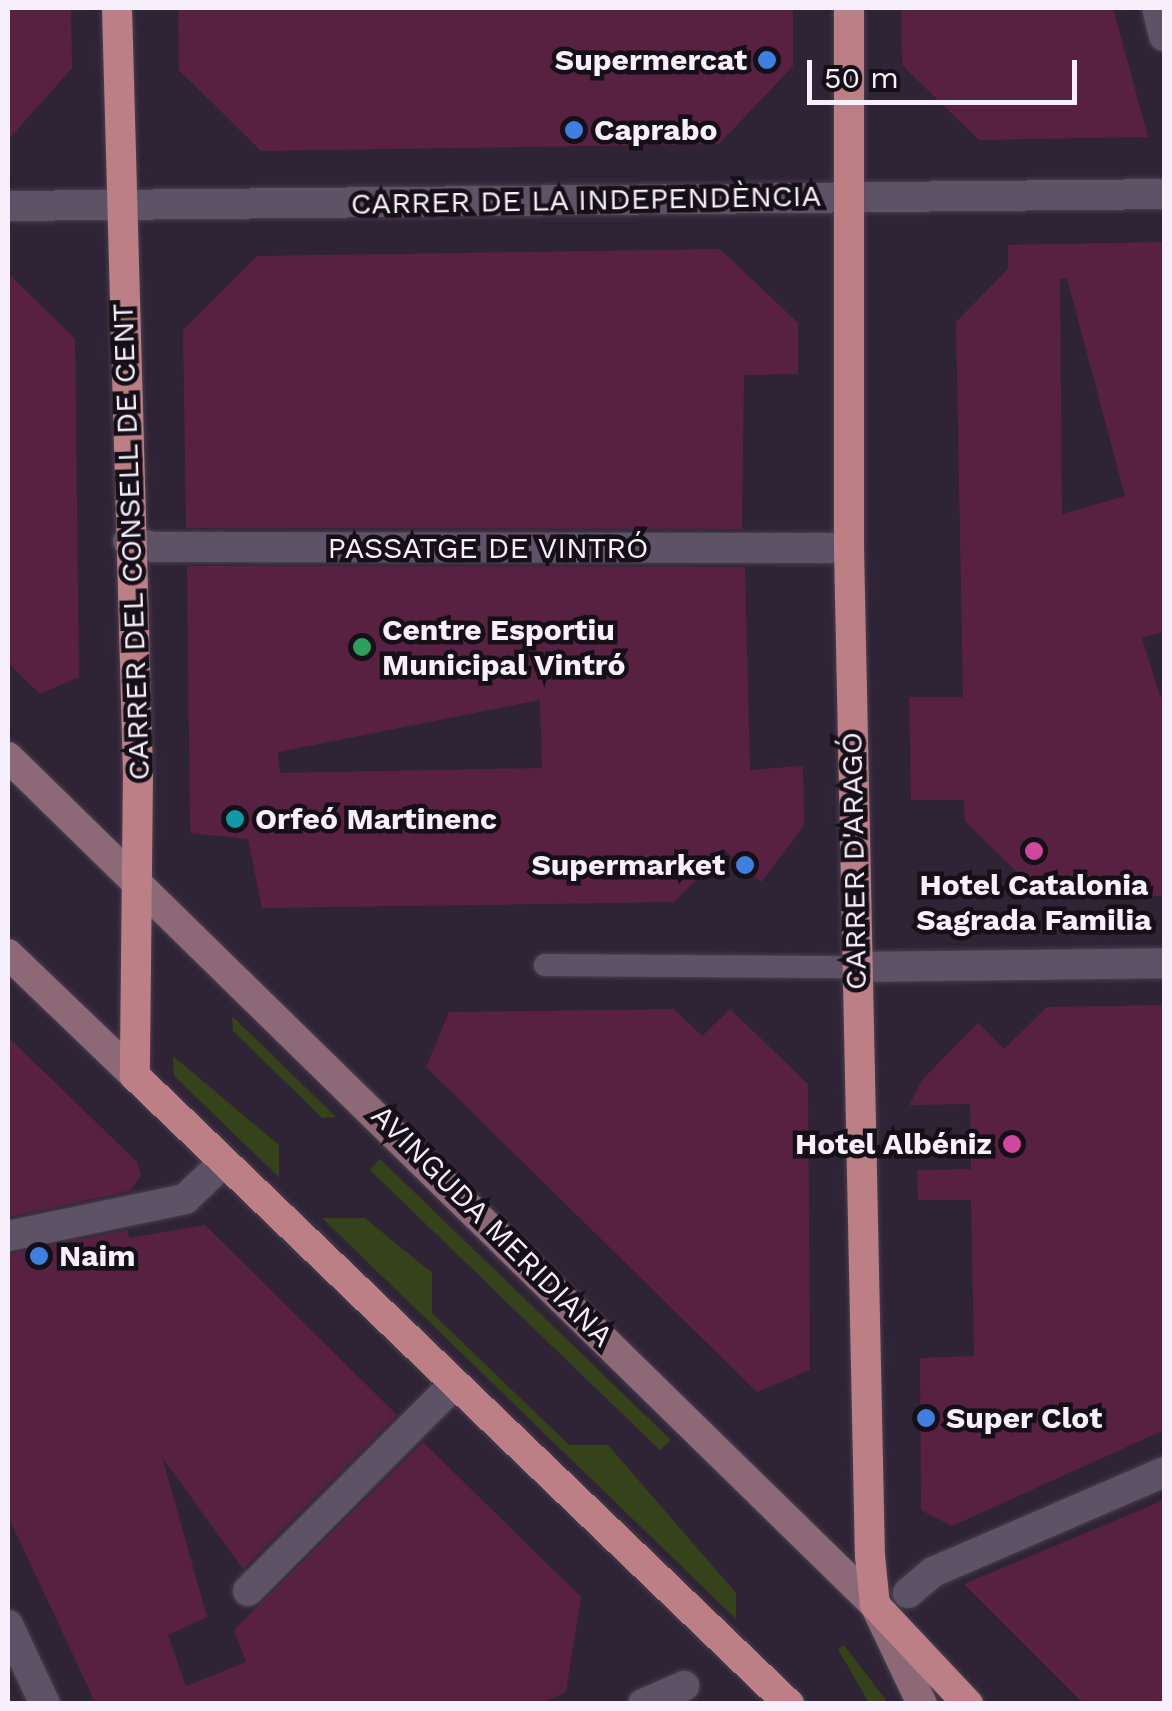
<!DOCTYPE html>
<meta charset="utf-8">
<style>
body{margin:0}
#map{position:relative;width:1172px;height:1711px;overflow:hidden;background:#2f2436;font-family:"Work Sans",sans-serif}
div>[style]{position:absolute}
.green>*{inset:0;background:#364219;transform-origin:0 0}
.building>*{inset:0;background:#592141}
.roads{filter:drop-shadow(0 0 2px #483f4e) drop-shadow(0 0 2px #483f4e)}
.lane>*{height:22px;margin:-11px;padding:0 11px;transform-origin:11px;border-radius:11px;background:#5e5267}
.street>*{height:30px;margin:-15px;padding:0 15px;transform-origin:15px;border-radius:15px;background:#5e5267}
.secondary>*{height:30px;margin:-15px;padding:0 15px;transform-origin:15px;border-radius:15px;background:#8d6876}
.primary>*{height:30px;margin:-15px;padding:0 15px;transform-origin:15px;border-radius:15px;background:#bc7f85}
.dots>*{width:28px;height:28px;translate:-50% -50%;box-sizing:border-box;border:5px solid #151018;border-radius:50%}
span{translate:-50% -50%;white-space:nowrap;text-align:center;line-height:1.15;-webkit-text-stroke:9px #151018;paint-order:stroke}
.poi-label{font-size:30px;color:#f7f0fc;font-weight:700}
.right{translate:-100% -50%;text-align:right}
.left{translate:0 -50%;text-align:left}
.street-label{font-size:30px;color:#f7f0fc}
.frame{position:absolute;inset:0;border:10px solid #f7f0fc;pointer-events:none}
.scale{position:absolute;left:807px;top:60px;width:270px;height:45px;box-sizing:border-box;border:5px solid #f7f0fc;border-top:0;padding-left:12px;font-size:30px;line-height:35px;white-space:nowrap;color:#f7f0fc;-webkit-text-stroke:8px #151018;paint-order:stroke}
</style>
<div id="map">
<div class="green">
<i style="clip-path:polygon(232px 1016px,336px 1117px,322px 1118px,233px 1031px)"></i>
<i style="clip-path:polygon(173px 1056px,279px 1145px,279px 1177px,174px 1076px)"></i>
<i style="left:380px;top:1159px;width:404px;height:15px;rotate:44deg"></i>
<i style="clip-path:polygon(322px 1218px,365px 1218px,432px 1273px,432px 1313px,569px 1445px,608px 1445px,736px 1593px,736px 1619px)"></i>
<i style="clip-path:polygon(844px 1645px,888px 1703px,869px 1703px,838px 1649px)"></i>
</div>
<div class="building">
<i style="clip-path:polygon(8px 8px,71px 8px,72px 68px,8px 140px)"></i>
<i style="clip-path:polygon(178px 8px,793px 8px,793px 66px,719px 144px,261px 151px,179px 70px)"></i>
<i style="clip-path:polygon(901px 8px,1113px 8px,1148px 137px,979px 140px,902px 65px)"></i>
<i style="clip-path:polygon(evenodd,1164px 242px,1164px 632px,1142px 638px,1160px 696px,1164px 694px,1164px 896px,1042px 897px,965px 821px,964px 800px,911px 800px,909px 697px,963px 697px,956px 322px,1008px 269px,1008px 245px,1164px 242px,1067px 278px,1125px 496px,1062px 514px,1060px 279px,1067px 278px)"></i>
<i style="clip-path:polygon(720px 249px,798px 323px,798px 374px,744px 375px,742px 529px,186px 528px,183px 330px,257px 256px)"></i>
<i style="clip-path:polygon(8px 273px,75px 339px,79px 677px,40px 694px,8px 663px)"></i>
<i style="clip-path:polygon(evenodd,187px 566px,745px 567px,750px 770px,803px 766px,804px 826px,761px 882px,725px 850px,674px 902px,262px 908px,248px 839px,190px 833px,187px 566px,540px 700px,542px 768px,280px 773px,278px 752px,540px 700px)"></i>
<i style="clip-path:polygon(1164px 1005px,1164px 1430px,952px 1526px,921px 1510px,920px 1358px,974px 1356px,971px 1200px,918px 1200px,917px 1170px,971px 1169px,970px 1104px,909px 1105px,922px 1080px,978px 1023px,1004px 1049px,1047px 1007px)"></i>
<i style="clip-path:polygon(674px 1009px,702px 1036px,730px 1009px,808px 1084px,810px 1370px,757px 1392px,426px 1067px,449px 1012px)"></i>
<i style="clip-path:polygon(8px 1037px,137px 1162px,141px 1176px,130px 1191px,8px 1217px)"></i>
<i style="clip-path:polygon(205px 1225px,397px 1415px,243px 1569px,162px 1457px,207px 1617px,168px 1635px,186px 1686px,246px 1662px,234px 1630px,423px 1442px,581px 1597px,566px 1692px,539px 1704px,96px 1704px,8px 1516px,8px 1254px,128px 1230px,129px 1238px)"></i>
<i style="clip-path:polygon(1164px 1500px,1164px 1704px,1084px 1704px,964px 1584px)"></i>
</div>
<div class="roads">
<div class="lane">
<i style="left:545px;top:965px;width:310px;rotate:0.4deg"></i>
</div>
<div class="street">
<i style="left:1157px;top:8px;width:29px;rotate:76deg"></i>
<i style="left:8px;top:206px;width:1156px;rotate:-0.59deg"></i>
<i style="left:128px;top:541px;width:27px;rotate:13deg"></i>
<i style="left:154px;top:547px;width:695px;rotate:0.08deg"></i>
<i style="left:855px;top:967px;width:309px;rotate:-0.7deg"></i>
<i style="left:8px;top:1236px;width:181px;rotate:-11.8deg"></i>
<i style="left:185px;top:1199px;width:54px;rotate:-43.5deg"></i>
<i style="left:248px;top:1591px;width:293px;rotate:-45.1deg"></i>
<i style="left:908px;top:1593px;width:33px;rotate:-40deg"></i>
<i style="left:933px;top:1572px;width:252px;rotate:-23.4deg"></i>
<i style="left:8px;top:1625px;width:87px;rotate:64.9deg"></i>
<i style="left:643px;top:1704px;width:45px;rotate:-23.7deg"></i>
</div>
<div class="secondary">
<i style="left:8px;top:757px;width:1213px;rotate:44.37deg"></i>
<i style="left:875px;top:1605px;width:110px;rotate:64.6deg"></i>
<i style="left:8px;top:954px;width:176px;rotate:43.8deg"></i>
</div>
<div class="primary">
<i style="left:117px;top:8px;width:764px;rotate:88.43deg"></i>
<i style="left:138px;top:772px;width:304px;rotate:90.6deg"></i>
<i style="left:135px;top:1076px;width:907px;rotate:43.84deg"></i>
<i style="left:849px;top:8px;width:540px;rotate:90deg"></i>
<i style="left:849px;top:548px;width:1008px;rotate:88.81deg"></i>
<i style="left:870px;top:1556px;width:49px;rotate:84.2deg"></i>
<i style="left:875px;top:1605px;width:136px;rotate:46.8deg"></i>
</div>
</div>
<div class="dots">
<i style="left:767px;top:60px;background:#3f7fe0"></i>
<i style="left:574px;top:130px;background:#3f7fe0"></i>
<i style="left:362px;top:647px;background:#2e9e5b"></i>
<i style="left:235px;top:819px;background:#0f9aa8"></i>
<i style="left:1034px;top:851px;background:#d1479c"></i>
<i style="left:745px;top:865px;background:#3f7fe0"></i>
<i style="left:1012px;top:1144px;background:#d1479c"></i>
<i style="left:39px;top:1256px;background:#3f7fe0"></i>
<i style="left:926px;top:1418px;background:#3f7fe0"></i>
</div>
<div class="poi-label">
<span class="right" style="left:747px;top:60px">Supermercat</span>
<span class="left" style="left:594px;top:130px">Caprabo</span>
<span class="left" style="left:382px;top:647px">Centre Esportiu<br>Municipal Vintró</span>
<span class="left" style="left:255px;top:819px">Orfeó Martinenc</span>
<span class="right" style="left:725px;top:865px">Supermarket</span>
<span style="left:1034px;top:902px">Hotel Catalonia<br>Sagrada Familia</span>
<span class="right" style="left:992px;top:1144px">Hotel Albéniz</span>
<span class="left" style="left:59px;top:1256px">Naim</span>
<span class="left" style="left:946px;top:1418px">Super Clot</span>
</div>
<div class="street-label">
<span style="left:586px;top:200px;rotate:-1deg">CARRER DE LA INDEPENDÈNCIA</span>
<span style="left:131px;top:542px;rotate:-92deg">CARRER DEL CONSELL DE CENT</span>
<span style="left:488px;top:548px">PASSATGE DE VINTRÓ</span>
<span style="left:854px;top:861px;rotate:-91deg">CARRER D'ARAGÓ</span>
<span style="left:492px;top:1226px;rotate:45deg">AVINGUDA MERIDIANA</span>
</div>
<div class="frame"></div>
<div class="scale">50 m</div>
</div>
